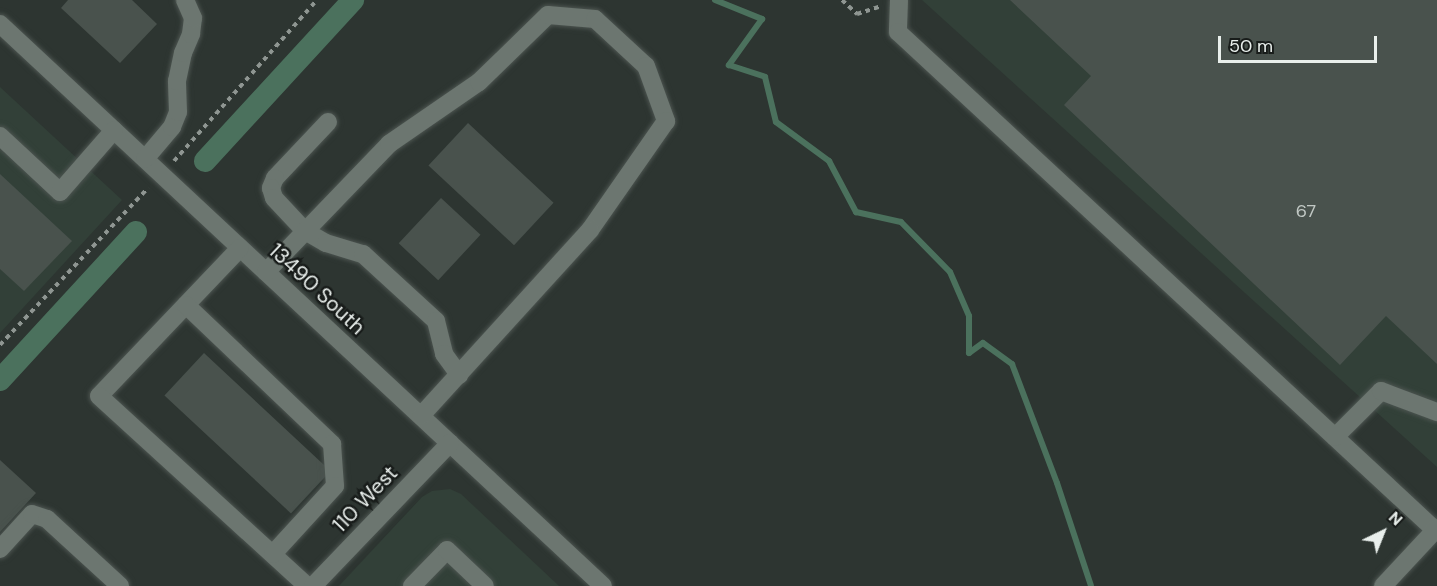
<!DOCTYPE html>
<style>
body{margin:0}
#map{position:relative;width:1437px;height:586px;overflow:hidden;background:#2d3531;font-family:"DM Sans",sans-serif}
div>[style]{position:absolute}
.built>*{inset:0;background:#324038}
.stream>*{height:6px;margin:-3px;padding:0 3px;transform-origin:3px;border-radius:3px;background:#4b715d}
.canal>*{height:22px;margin:-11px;padding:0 11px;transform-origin:11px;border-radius:11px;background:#4b715d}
.building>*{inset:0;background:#49524d;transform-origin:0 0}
.path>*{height:4px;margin-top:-2px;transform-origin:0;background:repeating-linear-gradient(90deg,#8f9692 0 4.5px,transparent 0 9px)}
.roads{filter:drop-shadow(0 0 2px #4c5450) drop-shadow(0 0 2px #4c5450)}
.minor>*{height:18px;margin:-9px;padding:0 9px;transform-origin:9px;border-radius:9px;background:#6c7670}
span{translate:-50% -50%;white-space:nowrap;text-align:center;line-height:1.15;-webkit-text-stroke:5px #181c1a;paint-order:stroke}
.number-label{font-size:18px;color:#c1c8c4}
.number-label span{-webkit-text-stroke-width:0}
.street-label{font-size:21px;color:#e9efec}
.north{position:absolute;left:1353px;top:502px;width:60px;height:60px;-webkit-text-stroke:4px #181c1a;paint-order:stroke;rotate:43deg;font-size:16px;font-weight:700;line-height:24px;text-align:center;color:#e9efec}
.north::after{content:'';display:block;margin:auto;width:21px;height:27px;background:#e9efec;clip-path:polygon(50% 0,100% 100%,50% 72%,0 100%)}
.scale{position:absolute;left:1218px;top:36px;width:159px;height:27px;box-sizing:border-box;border:3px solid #e9efec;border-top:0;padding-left:8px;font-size:18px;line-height:21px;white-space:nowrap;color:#e9efec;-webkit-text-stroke:4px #181c1a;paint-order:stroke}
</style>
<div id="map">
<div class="built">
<i style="clip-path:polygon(922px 0,1437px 0,1437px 467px)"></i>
<i style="clip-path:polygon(0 87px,122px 200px,0 333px)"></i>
<i style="clip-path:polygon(450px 489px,461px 494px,559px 586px,339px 586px,422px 497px,432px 491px)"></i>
</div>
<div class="stream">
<i style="left:715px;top:0;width:51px;rotate:22deg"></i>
<i style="left:762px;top:19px;width:57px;rotate:125.7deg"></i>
<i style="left:729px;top:65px;width:38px;rotate:18deg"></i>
<i style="left:765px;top:77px;width:46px;rotate:76.3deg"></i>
<i style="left:776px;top:122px;width:66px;rotate:36.3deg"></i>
<i style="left:829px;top:161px;width:58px;rotate:62.1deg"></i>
<i style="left:856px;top:212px;width:46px;rotate:12.5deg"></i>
<i style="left:901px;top:222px;width:70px;rotate:45.6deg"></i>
<i style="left:950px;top:272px;width:48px;rotate:66.6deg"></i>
<i style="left:969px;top:316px;width:37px;rotate:90deg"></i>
<i style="left:969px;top:353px;width:17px;rotate:-36deg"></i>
<i style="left:983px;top:343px;width:36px;rotate:36deg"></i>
<i style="left:1012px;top:364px;width:127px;rotate:69.3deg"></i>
<i style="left:1057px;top:483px;width:108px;rotate:71.7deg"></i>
</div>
<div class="canal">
<i style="left:205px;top:161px;width:219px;rotate:-47.4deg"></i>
<i style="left:0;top:380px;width:201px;rotate:-47.4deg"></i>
</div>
<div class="building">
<i style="clip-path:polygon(68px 0,132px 0,157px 24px,120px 63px,61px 8px)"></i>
<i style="clip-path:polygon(1010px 0,1437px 0,1437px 364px,1386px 316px,1340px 365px,1064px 105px,1091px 76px)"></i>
<i style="left:468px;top:123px;width:117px;height:58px;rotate:43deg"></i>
<i style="clip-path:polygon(0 174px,72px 241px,24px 291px,0 269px)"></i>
<i style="left:441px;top:198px;width:54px;height:62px;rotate:43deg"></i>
<i style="left:204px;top:353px;width:173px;height:58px;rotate:43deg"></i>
<i style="clip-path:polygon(0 460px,36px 493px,0 532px)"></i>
</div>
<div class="path">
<i style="left:842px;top:0;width:21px;rotate:43deg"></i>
<i style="left:857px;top:14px;width:25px;rotate:-18deg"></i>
<i style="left:174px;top:161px;width:215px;rotate:-48.4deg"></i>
<i style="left:0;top:345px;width:216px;rotate:-46.7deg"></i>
</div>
<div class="roads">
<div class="minor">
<i style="left:899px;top:0;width:32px;rotate:92deg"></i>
<i style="left:898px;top:32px;width:732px;rotate:42.84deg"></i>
<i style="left:0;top:24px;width:824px;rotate:42.98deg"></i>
<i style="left:328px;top:122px;width:77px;rotate:133.4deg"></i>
<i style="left:275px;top:178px;width:11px;rotate:112deg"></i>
<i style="left:271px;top:188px;width:10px;rotate:73deg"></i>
<i style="left:274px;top:198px;width:45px;rotate:46.8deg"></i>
<i style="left:305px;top:231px;width:24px;rotate:30deg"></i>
<i style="left:326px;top:243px;width:39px;rotate:17deg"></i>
<i style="left:363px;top:254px;width:99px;rotate:42.5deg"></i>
<i style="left:436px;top:321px;width:34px;rotate:76deg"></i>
<i style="left:444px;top:354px;width:26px;rotate:54deg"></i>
<i style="left:0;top:136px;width:82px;rotate:43deg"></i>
<i style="left:60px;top:192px;width:82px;rotate:-48.9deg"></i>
<i style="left:145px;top:159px;width:42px;rotate:-49.8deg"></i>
<i style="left:172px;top:127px;width:16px;rotate:-68deg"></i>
<i style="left:178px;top:112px;width:31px;rotate:-92deg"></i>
<i style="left:177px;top:81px;width:29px;rotate:-78deg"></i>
<i style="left:183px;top:53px;width:21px;rotate:-67deg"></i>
<i style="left:191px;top:34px;width:16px;rotate:-83deg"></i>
<i style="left:193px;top:18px;width:20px;rotate:-114deg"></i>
<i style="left:240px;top:248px;width:204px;rotate:133.6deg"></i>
<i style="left:99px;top:396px;width:282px;rotate:42.4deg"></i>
<i style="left:266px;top:272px;width:178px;rotate:-46.1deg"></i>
<i style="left:389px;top:144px;width:109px;rotate:-34.6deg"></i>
<i style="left:479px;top:82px;width:96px;rotate:-44.2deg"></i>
<i style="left:548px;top:15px;width:47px;rotate:4.9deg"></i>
<i style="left:595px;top:19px;width:69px;rotate:42.7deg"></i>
<i style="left:646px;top:66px;width:59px;rotate:70deg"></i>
<i style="left:666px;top:121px;width:133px;rotate:124.9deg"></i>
<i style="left:590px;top:230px;width:251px;rotate:132.3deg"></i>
<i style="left:186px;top:305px;width:202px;rotate:43.6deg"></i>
<i style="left:332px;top:444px;width:42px;rotate:85.9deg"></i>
<i style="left:335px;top:486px;width:92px;rotate:132.4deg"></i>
<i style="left:1335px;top:437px;width:65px;rotate:-45deg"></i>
<i style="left:1381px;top:391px;width:60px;rotate:20.6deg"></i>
<i style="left:0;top:549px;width:47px;rotate:-47.6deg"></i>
<i style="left:32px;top:514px;width:16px;rotate:18deg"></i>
<i style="left:47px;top:519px;width:99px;rotate:42.5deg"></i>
<i style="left:313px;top:586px;width:198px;rotate:-46.2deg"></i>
<i style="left:412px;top:586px;width:50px;rotate:-45.8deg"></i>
<i style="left:447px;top:550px;width:52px;rotate:43.5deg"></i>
<i style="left:1383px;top:586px;width:79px;rotate:-47deg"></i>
</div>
</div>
<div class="number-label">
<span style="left:1306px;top:211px">67</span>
</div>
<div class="street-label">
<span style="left:317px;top:289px;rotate:43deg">13490 South</span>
<span style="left:365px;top:499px;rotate:-46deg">110 West</span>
</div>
<div class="north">N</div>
<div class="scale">50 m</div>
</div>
